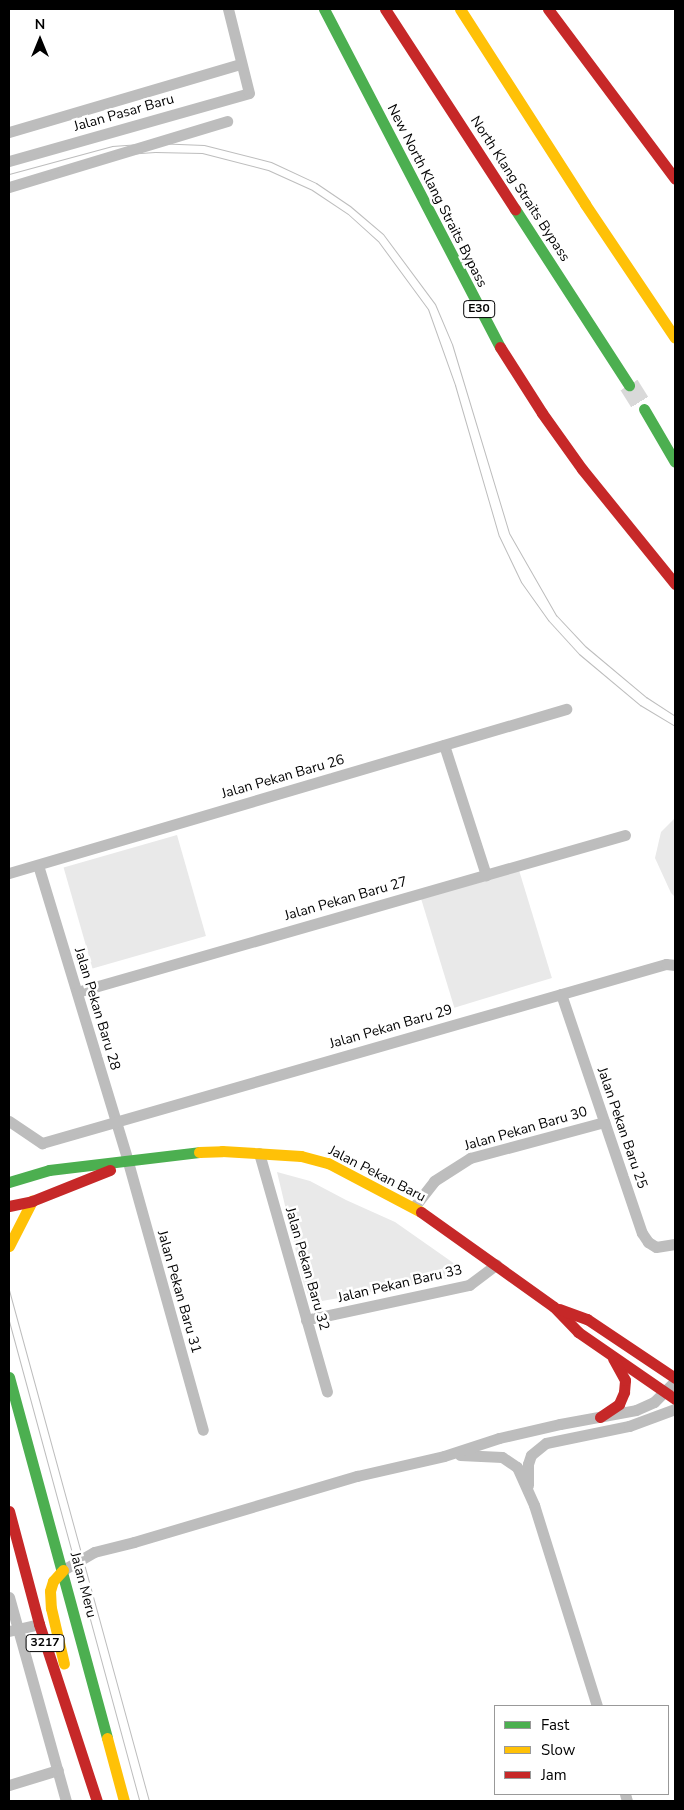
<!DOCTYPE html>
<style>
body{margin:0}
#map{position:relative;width:684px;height:1810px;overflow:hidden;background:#fff;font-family:"Nunito Sans",sans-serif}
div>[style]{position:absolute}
.green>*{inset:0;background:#e9e9e9;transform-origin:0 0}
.highway-tunnel>*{height:20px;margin-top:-10px;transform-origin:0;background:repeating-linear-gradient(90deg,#d9d9d9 0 20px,transparent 0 30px)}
.street>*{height:11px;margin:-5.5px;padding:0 5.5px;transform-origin:5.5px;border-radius:5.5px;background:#bdbdbd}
.fast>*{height:11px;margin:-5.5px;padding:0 5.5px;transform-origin:5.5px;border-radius:5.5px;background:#4caf50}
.slow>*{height:11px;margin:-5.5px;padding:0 5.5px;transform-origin:5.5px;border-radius:5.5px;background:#ffc107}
.jam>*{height:11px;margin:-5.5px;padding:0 5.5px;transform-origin:5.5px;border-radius:5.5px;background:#c62828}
.tram>*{height:1px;margin:-0.5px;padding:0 0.5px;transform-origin:0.5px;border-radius:0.5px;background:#bdbdbd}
span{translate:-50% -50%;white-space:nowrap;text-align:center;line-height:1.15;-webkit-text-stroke:5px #fff;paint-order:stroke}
.shield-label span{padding:1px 4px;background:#fff;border:1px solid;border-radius:4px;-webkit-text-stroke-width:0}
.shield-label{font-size:12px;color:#000;font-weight:700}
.street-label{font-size:14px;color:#000}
.frame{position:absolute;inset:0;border:10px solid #000;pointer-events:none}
.legend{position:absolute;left:494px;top:1705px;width:175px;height:90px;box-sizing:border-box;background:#fff;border:1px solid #999;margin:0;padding:6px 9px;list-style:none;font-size:15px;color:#000}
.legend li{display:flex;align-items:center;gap:10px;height:25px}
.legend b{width:25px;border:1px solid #999}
.north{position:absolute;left:15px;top:15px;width:50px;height:50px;-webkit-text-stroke:4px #fff;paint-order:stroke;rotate:0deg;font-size:14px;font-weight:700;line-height:20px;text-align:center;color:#000}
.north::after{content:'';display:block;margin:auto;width:18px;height:22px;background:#000;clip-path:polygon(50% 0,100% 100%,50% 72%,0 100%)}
</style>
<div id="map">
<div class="green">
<i style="clip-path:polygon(675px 818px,675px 897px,671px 893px,655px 858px,661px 832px)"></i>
<i style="left:177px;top:835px;width:105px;height:118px;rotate:74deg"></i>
<i style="left:518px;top:867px;width:116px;height:102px;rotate:73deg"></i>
<i style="clip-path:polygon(277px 1172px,310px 1181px,346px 1200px,395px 1222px,462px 1269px,450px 1278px,311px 1303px,303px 1281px)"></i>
</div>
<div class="highway-tunnel">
<i style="left:629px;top:385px;width:28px;rotate:58deg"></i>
</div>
<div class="street">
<i style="left:9px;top:132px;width:241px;rotate:-16.4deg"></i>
<i style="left:9px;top:161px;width:249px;rotate:-15.8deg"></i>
<i style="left:249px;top:93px;width:87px;rotate:-104deg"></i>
<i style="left:9px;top:187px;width:228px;rotate:-16.8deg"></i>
<i style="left:444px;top:745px;width:137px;rotate:72.1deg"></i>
<i style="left:38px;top:865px;width:310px;rotate:73.1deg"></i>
<i style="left:128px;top:1162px;width:278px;rotate:74.4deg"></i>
<i style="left:9px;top:873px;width:581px;rotate:-16.41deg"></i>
<i style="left:77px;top:992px;width:570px;rotate:-15.99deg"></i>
<i style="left:561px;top:994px;width:252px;rotate:71.3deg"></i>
<i style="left:642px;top:1233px;width:11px;rotate:56deg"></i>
<i style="left:648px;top:1242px;width:9px;rotate:32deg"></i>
<i style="left:656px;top:1247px;width:19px;rotate:-9deg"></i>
<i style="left:9px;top:1121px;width:40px;rotate:34deg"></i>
<i style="left:42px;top:1143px;width:649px;rotate:-16.01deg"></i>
<i style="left:666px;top:964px;width:9px;rotate:6deg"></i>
<i style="left:259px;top:1153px;width:248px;rotate:74.1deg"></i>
<i style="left:414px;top:1207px;width:33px;rotate:-52deg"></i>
<i style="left:434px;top:1181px;width:43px;rotate:-32.6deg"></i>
<i style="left:470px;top:1158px;width:139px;rotate:-15deg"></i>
<i style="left:306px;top:1320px;width:167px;rotate:-12.1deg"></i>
<i style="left:469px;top:1285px;width:34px;rotate:-37deg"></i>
<i style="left:460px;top:1455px;width:42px;rotate:2.7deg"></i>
<i style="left:502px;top:1457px;width:18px;rotate:34deg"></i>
<i style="left:517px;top:1467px;width:42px;rotate:65.9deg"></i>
<i style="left:534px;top:1505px;width:211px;rotate:72.6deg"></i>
<i style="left:528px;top:1485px;width:21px;rotate:-90deg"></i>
<i style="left:528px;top:1464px;width:9px;rotate:-72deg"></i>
<i style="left:531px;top:1455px;width:19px;rotate:-39deg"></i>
<i style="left:546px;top:1443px;width:85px;rotate:-11.6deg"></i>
<i style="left:629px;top:1426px;width:49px;rotate:-20.3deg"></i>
<i style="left:63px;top:1570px;width:36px;rotate:-30deg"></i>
<i style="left:94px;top:1552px;width:41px;rotate:-14deg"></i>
<i style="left:134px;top:1542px;width:233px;rotate:-16.5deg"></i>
<i style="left:357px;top:1476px;width:89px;rotate:-12.9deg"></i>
<i style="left:444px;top:1456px;width:58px;rotate:-18.1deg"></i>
<i style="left:499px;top:1438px;width:63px;rotate:-12.9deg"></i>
<i style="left:560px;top:1424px;width:77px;rotate:-10.4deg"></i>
<i style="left:636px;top:1410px;width:20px;rotate:-24deg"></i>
<i style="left:654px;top:1402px;width:30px;rotate:-45deg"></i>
<i style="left:9px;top:1597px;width:212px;rotate:74.4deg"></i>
<i style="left:9px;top:1631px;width:31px;rotate:-13deg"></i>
<i style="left:9px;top:1785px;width:51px;rotate:-17deg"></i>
<i style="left:625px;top:1794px;width:7px;rotate:74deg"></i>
</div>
<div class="fast">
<i style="left:324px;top:9px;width:381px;rotate:62.5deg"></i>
<i style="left:515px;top:209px;width:210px;rotate:57.1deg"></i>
<i style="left:644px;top:409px;width:61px;rotate:59.7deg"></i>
<i style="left:9px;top:1182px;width:42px;rotate:-16.7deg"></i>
<i style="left:49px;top:1170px;width:151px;rotate:-6.8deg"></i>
<i style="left:9px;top:1377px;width:374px;rotate:74.8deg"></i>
</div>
<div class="slow">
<i style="left:460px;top:9px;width:232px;rotate:57.3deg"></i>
<i style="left:585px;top:204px;width:161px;rotate:56.1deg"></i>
<i style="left:199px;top:1152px;width:23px;rotate:-2deg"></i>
<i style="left:222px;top:1151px;width:79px;rotate:3.6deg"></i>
<i style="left:301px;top:1156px;width:28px;rotate:15deg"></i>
<i style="left:328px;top:1163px;width:105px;rotate:27.8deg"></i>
<i style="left:9px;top:1246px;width:51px;rotate:-62.9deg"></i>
<i style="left:63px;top:1570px;width:15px;rotate:132deg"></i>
<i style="left:53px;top:1581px;width:10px;rotate:107deg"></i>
<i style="left:50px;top:1591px;width:17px;rotate:87deg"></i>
<i style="left:51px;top:1608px;width:57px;rotate:76.9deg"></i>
<i style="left:107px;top:1738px;width:65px;rotate:74.9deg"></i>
</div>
<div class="jam">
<i style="left:385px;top:9px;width:239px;rotate:57deg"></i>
<i style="left:548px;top:9px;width:212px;rotate:53.2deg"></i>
<i style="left:500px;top:347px;width:78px;rotate:57.5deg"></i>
<i style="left:542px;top:413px;width:69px;rotate:54.5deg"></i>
<i style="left:582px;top:469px;width:148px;rotate:51deg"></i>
<i style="left:9px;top:1206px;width:24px;rotate:-12deg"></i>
<i style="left:32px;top:1201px;width:84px;rotate:-21.7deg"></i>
<i style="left:421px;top:1212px;width:163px;rotate:35.5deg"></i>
<i style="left:554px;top:1307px;width:35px;rotate:46deg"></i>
<i style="left:578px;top:1332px;width:118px;rotate:34.6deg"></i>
<i style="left:559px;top:1309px;width:30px;rotate:20deg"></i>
<i style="left:587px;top:1319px;width:106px;rotate:33.8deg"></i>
<i style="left:600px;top:1417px;width:23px;rotate:-34deg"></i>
<i style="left:619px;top:1404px;width:13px;rotate:-67deg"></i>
<i style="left:624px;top:1392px;width:12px;rotate:-85deg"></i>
<i style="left:625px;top:1380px;width:25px;rotate:-119deg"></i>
<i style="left:9px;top:1511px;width:117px;rotate:75.1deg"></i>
<i style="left:39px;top:1624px;width:186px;rotate:71.9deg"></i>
</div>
<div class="tram">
<i style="left:9px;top:174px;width:107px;rotate:-15.2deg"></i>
<i style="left:112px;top:146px;width:42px;rotate:-4.1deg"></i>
<i style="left:154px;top:143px;width:50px;rotate:2.3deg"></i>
<i style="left:204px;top:145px;width:69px;rotate:14.2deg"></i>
<i style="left:271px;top:162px;width:50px;rotate:25deg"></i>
<i style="left:316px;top:183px;width:41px;rotate:34.1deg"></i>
<i style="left:350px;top:206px;width:43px;rotate:40.3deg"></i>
<i style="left:383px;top:234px;width:87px;rotate:53.4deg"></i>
<i style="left:435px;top:304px;width:43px;rotate:67deg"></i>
<i style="left:452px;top:344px;width:197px;rotate:73.2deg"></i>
<i style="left:509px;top:533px;width:95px;rotate:60.2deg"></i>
<i style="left:556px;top:615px;width:42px;rotate:46.9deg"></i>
<i style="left:585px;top:646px;width:80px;rotate:39.9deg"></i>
<i style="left:646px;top:697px;width:35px;rotate:33deg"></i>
<i style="left:9px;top:184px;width:107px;rotate:-15.7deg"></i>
<i style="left:112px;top:155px;width:43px;rotate:-4deg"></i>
<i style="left:155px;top:152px;width:47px;rotate:1.2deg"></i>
<i style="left:202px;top:153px;width:68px;rotate:14.4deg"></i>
<i style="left:268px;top:170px;width:48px;rotate:24.4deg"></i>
<i style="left:312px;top:190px;width:43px;rotate:33.7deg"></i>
<i style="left:348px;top:214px;width:40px;rotate:42deg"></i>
<i style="left:378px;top:241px;width:84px;rotate:53.7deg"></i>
<i style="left:428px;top:309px;width:81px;rotate:70.4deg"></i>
<i style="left:455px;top:385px;width:157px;rotate:73.8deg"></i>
<i style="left:499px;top:536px;width:51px;rotate:64.4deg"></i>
<i style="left:521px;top:582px;width:47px;rotate:54.6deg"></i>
<i style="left:548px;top:620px;width:46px;rotate:47.6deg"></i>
<i style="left:579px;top:654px;width:80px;rotate:39.9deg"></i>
<i style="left:640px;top:705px;width:41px;rotate:31deg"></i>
<i style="left:9px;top:1290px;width:530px;rotate:74.68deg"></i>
<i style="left:9px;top:1321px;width:497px;rotate:74.8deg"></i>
</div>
<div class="shield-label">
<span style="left:479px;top:309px">E30</span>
<span style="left:45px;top:1643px">3217</span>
</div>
<div class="street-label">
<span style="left:124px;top:113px;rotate:-16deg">Jalan Pasar Baru</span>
<span style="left:520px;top:189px;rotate:57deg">North Klang Straits Bypass</span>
<span style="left:437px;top:196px;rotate:63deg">New North Klang Straits Bypass</span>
<span style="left:283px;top:777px;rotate:-16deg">Jalan Pekan Baru 26</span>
<span style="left:346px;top:899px;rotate:-16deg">Jalan Pekan Baru 27</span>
<span style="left:97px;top:1009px;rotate:73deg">Jalan Pekan Baru 28</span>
<span style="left:391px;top:1027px;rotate:-16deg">Jalan Pekan Baru 29</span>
<span style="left:622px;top:1128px;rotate:71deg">Jalan Pekan Baru 25</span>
<span style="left:526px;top:1129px;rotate:-16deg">Jalan Pekan Baru 30</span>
<span style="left:377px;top:1174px;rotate:27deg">Jalan Pekan Baru</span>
<span style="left:307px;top:1269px;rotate:74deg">Jalan Pekan Baru 32</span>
<span style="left:400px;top:1284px;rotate:-13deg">Jalan Pekan Baru 33</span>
<span style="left:179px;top:1292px;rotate:74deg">Jalan Pekan Baru 31</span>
<span style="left:83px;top:1585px;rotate:75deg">Jalan Meru</span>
</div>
<div class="frame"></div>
<ul class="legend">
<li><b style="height:6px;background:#4caf50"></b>Fast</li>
<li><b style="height:6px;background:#ffc107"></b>Slow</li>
<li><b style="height:6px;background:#c62828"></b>Jam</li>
</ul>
<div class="north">N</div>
</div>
